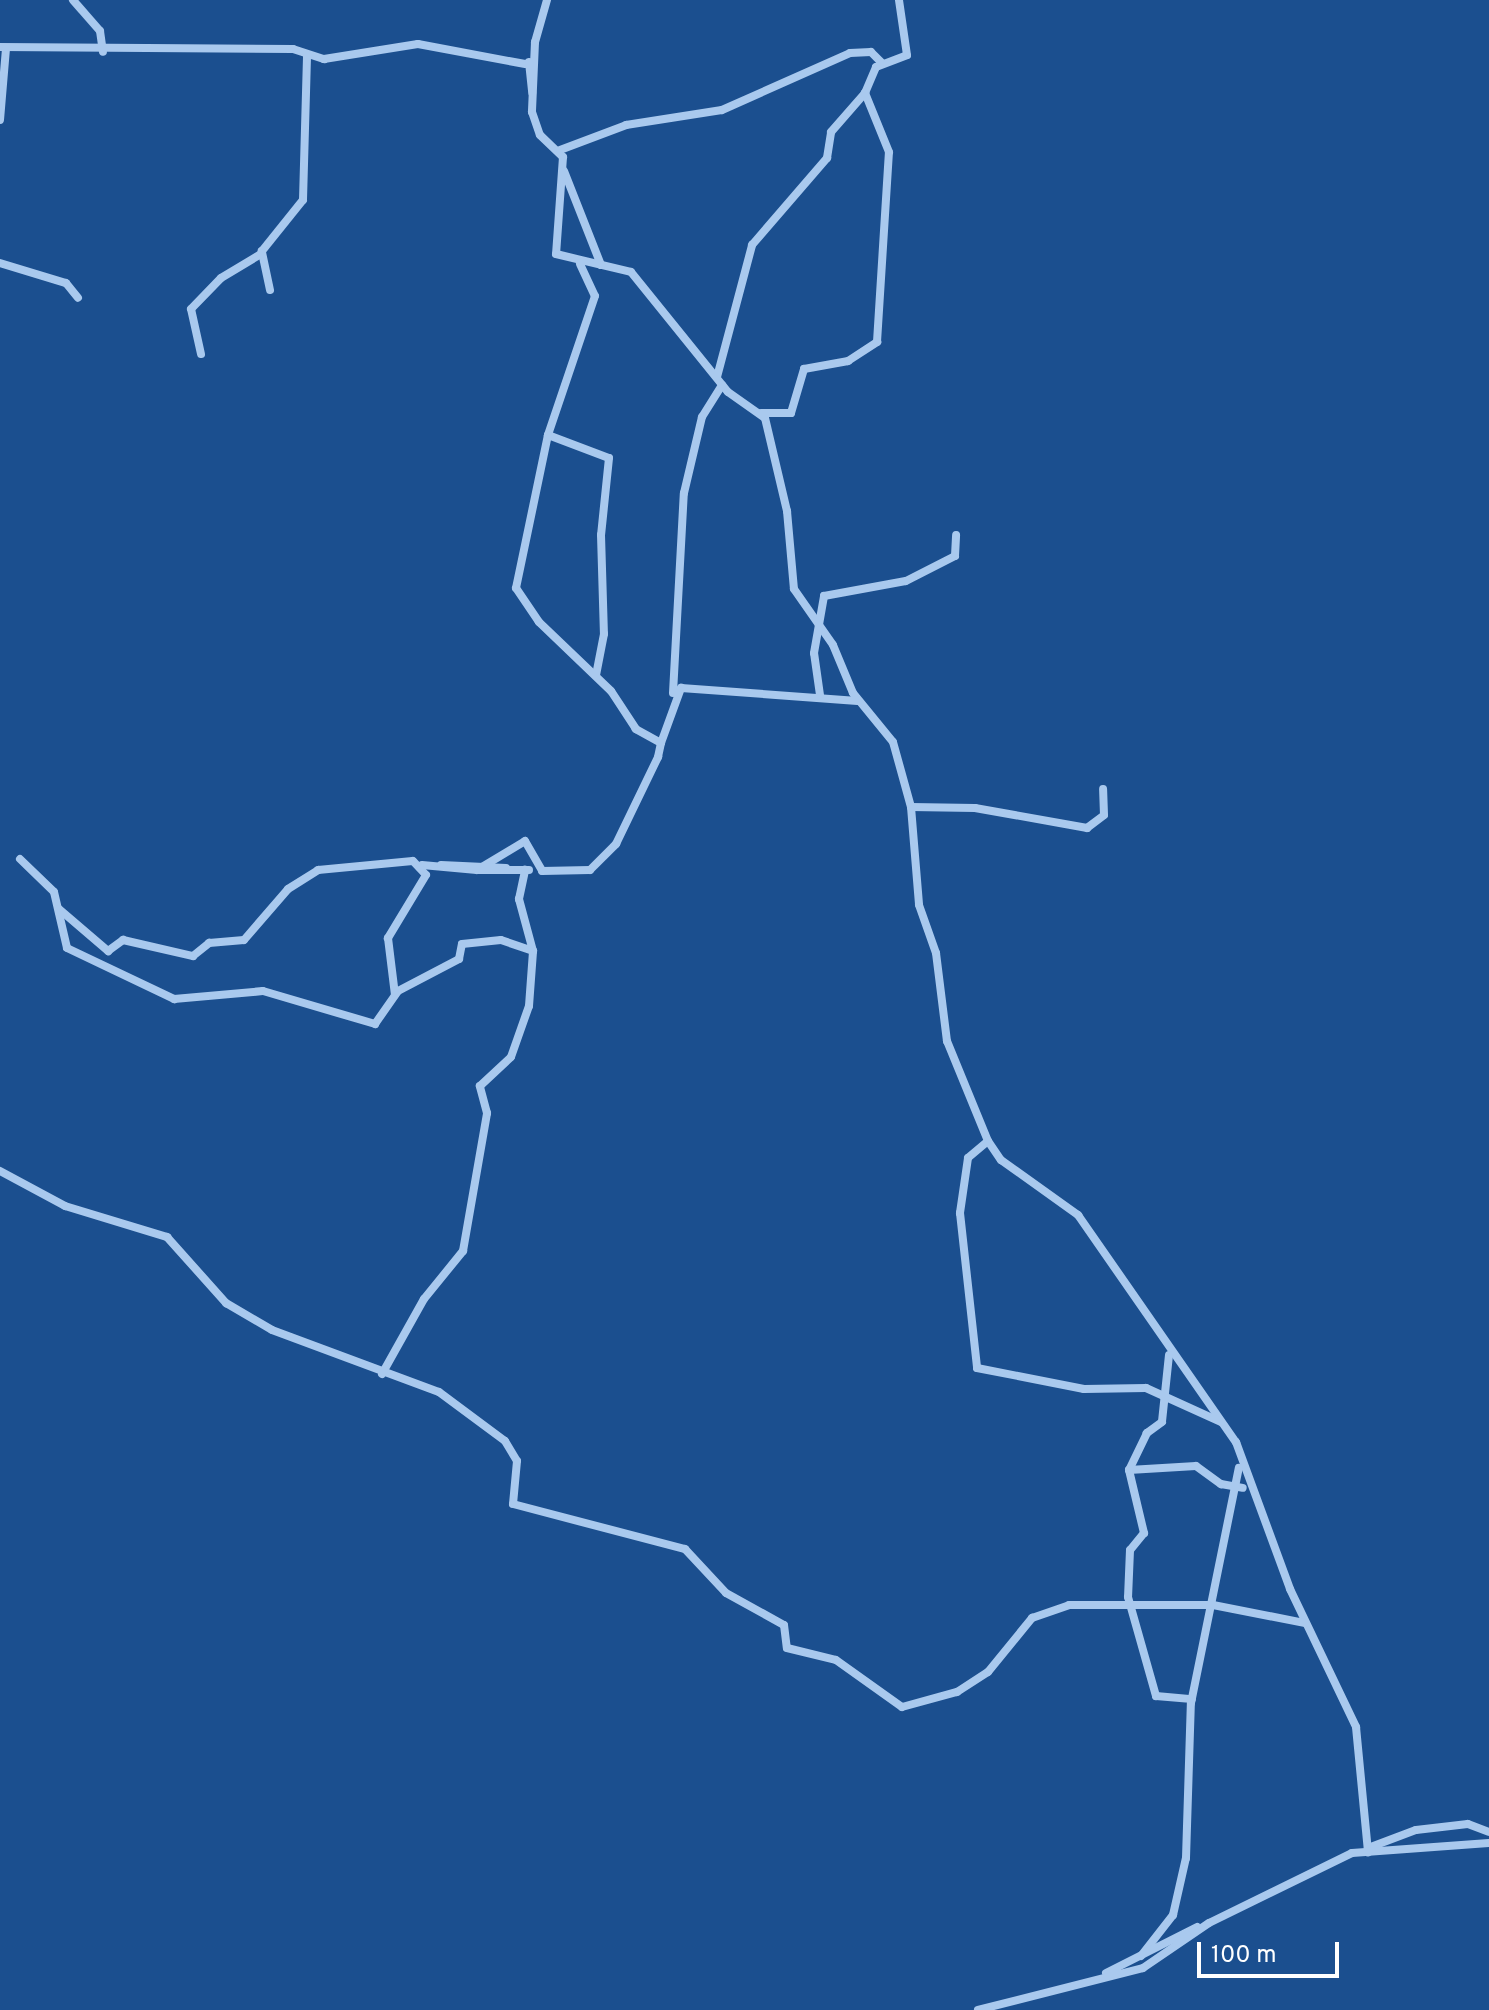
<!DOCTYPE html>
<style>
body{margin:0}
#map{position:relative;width:1489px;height:2010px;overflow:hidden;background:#1b4f8f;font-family:Overpass,sans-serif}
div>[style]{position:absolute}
.minor>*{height:8px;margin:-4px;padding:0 4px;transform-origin:4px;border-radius:4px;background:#a9c9ee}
span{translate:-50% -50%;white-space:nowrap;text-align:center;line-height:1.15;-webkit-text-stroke:6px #1b4f8f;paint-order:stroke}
.scale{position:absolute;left:1197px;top:1942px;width:142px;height:36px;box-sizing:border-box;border:4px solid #fff;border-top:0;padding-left:10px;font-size:24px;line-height:28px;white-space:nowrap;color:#fff;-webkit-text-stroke:6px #1b4f8f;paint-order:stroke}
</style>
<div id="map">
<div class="minor">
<i style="left:73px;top:0;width:41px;rotate:48.9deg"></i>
<i style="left:100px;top:31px;width:21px;rotate:82deg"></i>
<i style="left:547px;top:0;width:44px;rotate:105.9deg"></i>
<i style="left:535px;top:42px;width:70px;rotate:92.5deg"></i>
<i style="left:532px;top:112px;width:24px;rotate:71deg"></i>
<i style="left:540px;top:135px;width:32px;rotate:44deg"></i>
<i style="left:563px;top:157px;width:97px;rotate:94.1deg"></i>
<i style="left:556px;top:254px;width:77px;rotate:13.5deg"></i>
<i style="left:631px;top:272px;width:154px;rotate:51.1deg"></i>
<i style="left:728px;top:392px;width:45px;rotate:35.1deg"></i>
<i style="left:765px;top:418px;width:96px;rotate:76.7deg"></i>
<i style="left:787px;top:511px;width:78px;rotate:84.9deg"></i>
<i style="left:794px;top:589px;width:68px;rotate:55.1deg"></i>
<i style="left:833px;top:645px;width:52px;rotate:67.4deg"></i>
<i style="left:853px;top:693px;width:63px;rotate:50.8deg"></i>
<i style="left:893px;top:742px;width:67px;rotate:74.5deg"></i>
<i style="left:911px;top:807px;width:98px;rotate:85.3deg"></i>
<i style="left:919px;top:905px;width:51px;rotate:70.5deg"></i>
<i style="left:936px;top:953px;width:89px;rotate:82.9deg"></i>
<i style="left:947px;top:1041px;width:108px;rotate:67.7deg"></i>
<i style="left:988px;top:1141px;width:23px;rotate:56deg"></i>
<i style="left:1001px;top:1160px;width:95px;rotate:35.5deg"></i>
<i style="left:1078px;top:1215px;width:277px;rotate:55.2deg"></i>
<i style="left:1236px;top:1442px;width:157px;rotate:69.8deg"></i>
<i style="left:1290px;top:1589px;width:153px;rotate:64.4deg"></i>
<i style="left:1356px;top:1727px;width:126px;rotate:84.5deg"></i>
<i style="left:0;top:47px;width:293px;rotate:0.4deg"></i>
<i style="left:293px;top:49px;width:33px;rotate:18deg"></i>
<i style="left:324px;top:59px;width:95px;rotate:-9.1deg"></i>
<i style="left:418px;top:44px;width:109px;rotate:10.6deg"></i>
<i style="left:529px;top:62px;width:31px;rotate:84deg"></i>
<i style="left:0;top:120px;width:72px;rotate:-85.2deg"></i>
<i style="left:560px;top:150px;width:71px;rotate:-20.7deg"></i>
<i style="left:626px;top:125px;width:97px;rotate:-8.9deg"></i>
<i style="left:722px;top:110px;width:140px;rotate:-24deg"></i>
<i style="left:850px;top:53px;width:21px;rotate:-3deg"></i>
<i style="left:871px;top:52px;width:16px;rotate:45deg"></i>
<i style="left:564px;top:171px;width:101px;rotate:68.5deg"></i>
<i style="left:0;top:263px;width:69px;rotate:16.9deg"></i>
<i style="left:66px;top:283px;width:19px;rotate:51deg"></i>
<i style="left:580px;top:264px;width:35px;rotate:65deg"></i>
<i style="left:595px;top:296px;width:147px;rotate:108.7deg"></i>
<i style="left:548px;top:435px;width:65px;rotate:20.7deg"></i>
<i style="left:609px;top:458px;width:77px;rotate:95.9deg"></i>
<i style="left:601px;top:535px;width:99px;rotate:88.3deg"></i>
<i style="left:604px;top:634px;width:42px;rotate:101deg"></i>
<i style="left:270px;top:290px;width:40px;rotate:-102deg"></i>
<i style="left:262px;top:251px;width:65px;rotate:-51.2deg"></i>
<i style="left:303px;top:200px;width:144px;rotate:-88.4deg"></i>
<i style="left:201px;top:354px;width:46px;rotate:-102.5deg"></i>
<i style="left:191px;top:309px;width:43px;rotate:-45.9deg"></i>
<i style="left:221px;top:278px;width:47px;rotate:-31deg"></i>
<i style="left:717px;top:377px;width:137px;rotate:-75.1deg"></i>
<i style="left:752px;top:245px;width:115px;rotate:-49.2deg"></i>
<i style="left:827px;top:158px;width:26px;rotate:-81deg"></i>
<i style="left:831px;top:132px;width:52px;rotate:-48.9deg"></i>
<i style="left:761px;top:413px;width:30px"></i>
<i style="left:791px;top:413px;width:46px;rotate:-73.5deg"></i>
<i style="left:804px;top:369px;width:45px;rotate:-10.3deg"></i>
<i style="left:848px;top:361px;width:35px;rotate:-33deg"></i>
<i style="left:877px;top:342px;width:190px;rotate:-86.4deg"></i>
<i style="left:889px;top:152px;width:64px;rotate:-112.1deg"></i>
<i style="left:865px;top:93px;width:28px;rotate:-67deg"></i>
<i style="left:876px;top:67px;width:33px;rotate:-21deg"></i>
<i style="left:907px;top:55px;width:56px;rotate:-98.3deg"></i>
<i style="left:673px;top:693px;width:200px;rotate:-86.9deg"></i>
<i style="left:684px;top:493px;width:78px;rotate:-76.7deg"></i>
<i style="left:702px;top:417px;width:38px;rotate:-58deg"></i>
<i style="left:820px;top:695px;width:42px;rotate:-98.1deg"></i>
<i style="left:814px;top:653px;width:58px;rotate:-80deg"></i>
<i style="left:824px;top:596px;width:83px;rotate:-10.4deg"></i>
<i style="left:906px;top:581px;width:55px;rotate:-27deg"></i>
<i style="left:955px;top:556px;width:21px;rotate:-87deg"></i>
<i style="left:661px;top:743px;width:59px;rotate:-70deg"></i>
<i style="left:681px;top:688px;width:177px;rotate:4.2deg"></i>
<i style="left:911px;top:807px;width:64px;rotate:0.9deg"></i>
<i style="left:975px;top:808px;width:114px;rotate:10.1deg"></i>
<i style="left:1087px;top:828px;width:21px;rotate:-37deg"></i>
<i style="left:1104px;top:815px;width:26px;rotate:-92deg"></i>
<i style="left:20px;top:859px;width:47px;rotate:44.1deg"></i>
<i style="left:54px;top:892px;width:57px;rotate:76.9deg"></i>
<i style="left:67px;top:948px;width:119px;rotate:25.5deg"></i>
<i style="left:174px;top:999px;width:89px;rotate:-5.1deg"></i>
<i style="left:263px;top:991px;width:117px;rotate:16.4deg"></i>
<i style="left:375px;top:1024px;width:40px;rotate:-55.1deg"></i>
<i style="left:398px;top:991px;width:69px;rotate:-27.7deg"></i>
<i style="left:459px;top:959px;width:15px;rotate:-79deg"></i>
<i style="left:462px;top:944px;width:39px;rotate:-6deg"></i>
<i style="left:501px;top:940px;width:34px;rotate:19deg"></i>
<i style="left:422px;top:865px;width:55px;rotate:5.2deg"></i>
<i style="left:477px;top:870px;width:56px;rotate:-31.1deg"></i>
<i style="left:525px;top:841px;width:34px;rotate:60deg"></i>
<i style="left:542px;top:871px;width:48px;rotate:-1.2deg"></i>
<i style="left:590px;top:870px;width:37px;rotate:-45deg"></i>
<i style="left:616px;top:844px;width:97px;rotate:-64.2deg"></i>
<i style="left:658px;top:757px;width:14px;rotate:-78deg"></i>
<i style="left:661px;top:743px;width:29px;rotate:-151deg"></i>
<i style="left:636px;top:729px;width:45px;rotate:-123.3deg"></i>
<i style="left:611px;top:691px;width:100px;rotate:-136.2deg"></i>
<i style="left:539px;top:622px;width:41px;rotate:-124.1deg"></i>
<i style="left:516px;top:588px;width:156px;rotate:-78.2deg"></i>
<i style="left:441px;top:865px;width:65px;rotate:2.6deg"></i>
<i style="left:479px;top:870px;width:50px"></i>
<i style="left:59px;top:909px;width:65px;rotate:40.6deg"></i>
<i style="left:108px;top:951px;width:19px;rotate:-36deg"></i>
<i style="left:123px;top:940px;width:72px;rotate:12.9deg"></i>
<i style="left:193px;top:956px;width:21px;rotate:-39deg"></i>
<i style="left:209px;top:943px;width:35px;rotate:-5deg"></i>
<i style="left:244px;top:940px;width:67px;rotate:-49.2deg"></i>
<i style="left:288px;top:889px;width:36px;rotate:-32deg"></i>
<i style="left:318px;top:870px;width:95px;rotate:-5.4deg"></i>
<i style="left:413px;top:861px;width:19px;rotate:47deg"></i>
<i style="left:426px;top:875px;width:74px;rotate:121.1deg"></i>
<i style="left:388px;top:938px;width:57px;rotate:83deg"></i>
<i style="left:988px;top:1141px;width:26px;rotate:140deg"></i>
<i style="left:968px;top:1158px;width:56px;rotate:98.3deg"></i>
<i style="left:960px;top:1213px;width:156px;rotate:83.7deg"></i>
<i style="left:977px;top:1368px;width:109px;rotate:11.1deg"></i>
<i style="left:1084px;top:1389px;width:62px;rotate:-0.9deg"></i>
<i style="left:1146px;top:1388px;width:82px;rotate:24.4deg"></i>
<i style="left:0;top:1171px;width:74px;rotate:28.3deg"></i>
<i style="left:65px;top:1206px;width:107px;rotate:16.9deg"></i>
<i style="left:167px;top:1237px;width:89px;rotate:48.2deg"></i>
<i style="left:226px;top:1303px;width:53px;rotate:30.4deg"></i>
<i style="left:272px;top:1330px;width:178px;rotate:20.4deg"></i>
<i style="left:439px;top:1392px;width:82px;rotate:36.6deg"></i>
<i style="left:505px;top:1441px;width:23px;rotate:59deg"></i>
<i style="left:517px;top:1461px;width:43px;rotate:95.3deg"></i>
<i style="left:513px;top:1504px;width:178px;rotate:14.7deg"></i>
<i style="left:685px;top:1549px;width:60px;rotate:47deg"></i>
<i style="left:726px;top:1593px;width:66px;rotate:28.9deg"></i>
<i style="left:784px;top:1625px;width:23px;rotate:83deg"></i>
<i style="left:787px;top:1648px;width:50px;rotate:13.8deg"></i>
<i style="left:836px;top:1660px;width:81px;rotate:35.5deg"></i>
<i style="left:902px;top:1707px;width:57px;rotate:-15.3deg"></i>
<i style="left:957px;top:1692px;width:37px;rotate:-33deg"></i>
<i style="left:988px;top:1672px;width:70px;rotate:-50.8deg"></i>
<i style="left:1032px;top:1618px;width:39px;rotate:-19deg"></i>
<i style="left:1069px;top:1605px;width:144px"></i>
<i style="left:1213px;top:1605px;width:94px;rotate:11.1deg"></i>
<i style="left:1169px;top:1355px;width:67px;rotate:96deg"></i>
<i style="left:1162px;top:1422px;width:19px;rotate:144deg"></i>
<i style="left:1147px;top:1433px;width:41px;rotate:115.9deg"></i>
<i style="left:1129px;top:1470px;width:65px;rotate:76.6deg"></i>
<i style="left:1144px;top:1533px;width:22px;rotate:129deg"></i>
<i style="left:1130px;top:1550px;width:47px;rotate:92.4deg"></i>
<i style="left:1128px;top:1597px;width:103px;rotate:74.2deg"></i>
<i style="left:1156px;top:1696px;width:36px;rotate:5deg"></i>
<i style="left:382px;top:1374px;width:86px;rotate:-60.8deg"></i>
<i style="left:424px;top:1299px;width:62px;rotate:-50.9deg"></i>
<i style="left:463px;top:1251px;width:140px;rotate:-80.1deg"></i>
<i style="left:487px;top:1113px;width:28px;rotate:-105deg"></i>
<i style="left:480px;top:1086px;width:42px;rotate:-43.1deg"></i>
<i style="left:511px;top:1057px;width:54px;rotate:-70.6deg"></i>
<i style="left:529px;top:1006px;width:55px;rotate:-85.8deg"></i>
<i style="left:533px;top:951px;width:54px;rotate:-105.1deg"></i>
<i style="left:519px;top:899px;width:30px;rotate:-78deg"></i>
<i style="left:1129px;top:1470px;width:67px;rotate:-3.4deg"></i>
<i style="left:1196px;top:1466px;width:31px;rotate:36deg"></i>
<i style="left:1221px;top:1484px;width:22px;rotate:10deg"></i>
<i style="left:1368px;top:1848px;width:51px;rotate:-20.6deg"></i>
<i style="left:1416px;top:1830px;width:52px;rotate:-6.6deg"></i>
<i style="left:1468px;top:1824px;width:22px;rotate:21deg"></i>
<i style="left:1141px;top:1956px;width:52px;rotate:-52deg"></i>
<i style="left:1173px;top:1915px;width:58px;rotate:-77.2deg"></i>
<i style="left:1186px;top:1858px;width:155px;rotate:-88.2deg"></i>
<i style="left:1191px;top:1703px;width:240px;rotate:-78.5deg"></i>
<i style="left:1106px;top:1973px;width:102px;rotate:-26.8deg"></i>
<i style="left:978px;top:2010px;width:170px;rotate:-14.3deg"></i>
<i style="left:1143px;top:1968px;width:80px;rotate:-34.3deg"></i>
<i style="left:1209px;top:1923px;width:159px;rotate:-26.1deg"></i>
<i style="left:1352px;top:1853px;width:137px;rotate:-4.2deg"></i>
</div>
<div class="scale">100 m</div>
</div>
